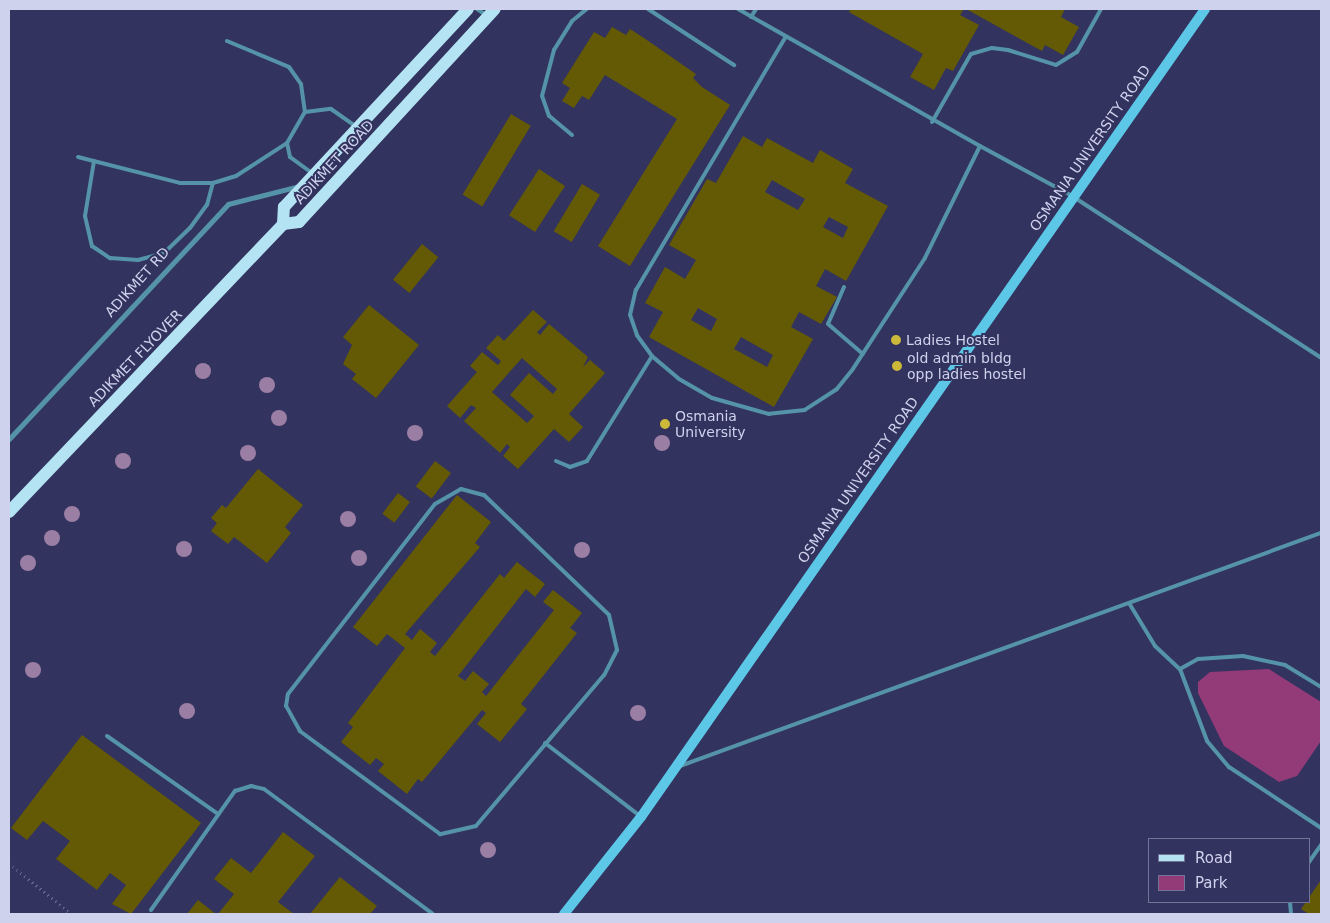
<!DOCTYPE html>
<style>
body{margin:0}
#map{position:relative;width:1330px;height:923px;overflow:hidden;background:#32335e;font-family:"DejaVu Sans",sans-serif}
div>[style]{position:absolute}
.green>*{inset:0;background:#933a78}
.building>*{inset:0;background:#645904;transform-origin:0 0}
.path>*{height:3px;margin-top:-1.5px;transform-origin:0;background:repeating-linear-gradient(90deg,#65668c 0 1px,transparent 0 5px)}
.lane>*{height:4px;margin:-2px;padding:0 2px;transform-origin:2px;border-radius:2px;background:#5594a8}
.street>*{height:5px;margin:-2.5px;padding:0 2.5px;transform-origin:2.5px;border-radius:2.5px;background:#5594a8}
.secondary>*{height:10px;margin:-5px;padding:0 5px;transform-origin:5px;border-radius:5px;background:#5dc7e7}
.primary>*{height:12px;margin:-6px;padding:0 6px;transform-origin:6px;border-radius:6px;background:#b4e3f3}
.trees>*{width:16px;height:16px;margin:-8px;border-radius:50%;background:#9b7ea4}
.dots>*{width:14px;height:14px;translate:-50% -50%;box-sizing:border-box;border:2px solid #32335e;border-radius:50%}
span{translate:-50% -50%;white-space:nowrap;text-align:center;line-height:1.15;-webkit-text-stroke:4px #32335e;paint-order:stroke}
.street-label{font-size:14px;color:#cfd2ed}
.poi-label{font-size:14px;color:#cfd2ed}
.left{translate:0 -50%;text-align:left}
.frame{position:absolute;inset:0;border:10px solid #cfd2ed;pointer-events:none}
.legend{position:absolute;left:1148px;top:838px;width:162px;height:65px;box-sizing:border-box;background:#32335e;border:1px solid #717397;margin:0;padding:6px 9px;list-style:none;font-size:15px;color:#cfd2ed}
.legend li{display:flex;align-items:center;gap:10px;height:25px}
.legend b{width:25px;border:1px solid #717397}
</style>
<div id="map">
<div class="green">
<i style="clip-path:polygon(1269px 669px,1321px 702px,1321px 741px,1297px 776px,1279px 782px,1224px 746px,1198px 693px,1198px 682px,1210px 672px)"></i>
</div>
<div class="building">
<i style="clip-path:polygon(851px 9px,964px 9px,960px 15px,979px 25px,953px 71px,946px 68px,934px 90px,910px 77px,923px 54px,849px 12px)"></i>
<i style="clip-path:polygon(966px 9px,1065px 9px,1061px 17px,1079px 27px,1063px 55px,1045px 45px,1042px 51px)"></i>
<i style="clip-path:polygon(612px 27px,626px 35px,630px 29px,644px 38px,696px 74px,693px 78px,702px 87px,730px 105px,630px 266px,598px 246px,677px 119px,605px 75px,589px 100px,582px 96px,574px 108px,562px 101px,570px 88px,562px 83px,594px 32px,605px 38px)"></i>
<i style="left:511px;top:114px;width:23px;height:94px;rotate:31deg"></i>
<i style="clip-path:polygon(evenodd,743px 136px,762px 147px,767px 138px,813px 163px,820px 150px,853px 169px,845px 183px,888px 206px,846px 281px,825px 269px,816px 286px,837px 297px,821px 324px,799px 312px,791px 327px,813px 339px,774px 407px,649px 337px,663px 312px,645px 303px,665px 267px,685px 279px,696px 260px,669px 245px,707px 179px,716px 183px,743px 136px,772px 180px,805px 199px,798px 210px,765px 192px,772px 180px,743px 136px,829px 217px,848px 227px,843px 238px,823px 227px,829px 217px,743px 136px,698px 308px,717px 319px,711px 331px,691px 320px,698px 308px,743px 136px,741px 337px,773px 355px,767px 367px,734px 349px,741px 337px)"></i>
<i style="left:539px;top:169px;width:31px;height:55px;rotate:33deg"></i>
<i style="left:582px;top:184px;width:21px;height:55px;rotate:31deg"></i>
<i style="left:422px;top:244px;width:21px;height:46px;rotate:39deg"></i>
<i style="clip-path:polygon(369px 305px,419px 345px,376px 398px,352px 379px,356px 374px,343px 364px,352px 345px,343px 337px)"></i>
<i style="clip-path:polygon(evenodd,533px 310px,547px 322px,537px 332px,540px 335px,549px 324px,588px 357px,583px 367px,590px 360px,605px 373px,569px 414px,583px 427px,569px 442px,554px 429px,518px 469px,503px 456px,510px 447px,507px 444px,500px 453px,464px 421px,476px 408px,471px 405px,460px 418px,447px 406px,477px 372px,470px 366px,482px 352px,498px 365px,501px 361px,486px 348px,498px 335px,504px 341px,533px 310px,522px 358px,557px 389px,553px 394px,529px 373px,510px 395px,534px 416px,527px 423px,492px 392px,522px 358px)"></i>
<i style="left:435px;top:461px;width:20px;height:32px;rotate:37deg"></i>
<i style="clip-path:polygon(258px 469px,303px 505px,285px 527px,291px 533px,267px 563px,234px 537px,228px 544px,211px 531px,217px 523px,211px 518px,222px 505px,226px 508px)"></i>
<i style="left:398px;top:493px;width:15px;height:26px;rotate:37deg"></i>
<i style="clip-path:polygon(457px 495px,491px 522px,475px 543px,480px 547px,405px 634px,412px 640px,420px 629px,437px 643px,430px 652px,435px 656px,500px 574px,504px 578px,517px 562px,545px 584px,535px 597px,526px 589px,458px 676px,465px 681px,473px 671px,489px 684px,482px 692px,486px 696px,554px 610px,543px 602px,553px 590px,582px 613px,570px 628px,577px 633px,521px 704px,527px 709px,500px 742px,477px 724px,486px 713px,482px 710px,422px 782px,418px 779px,407px 794px,378px 771px,384px 764px,376px 758px,370px 765px,341px 742px,353px 727px,348px 723px,405px 648px,387px 634px,377px 646px,353px 627px)"></i>
<i style="clip-path:polygon(82px 735px,201px 823px,131px 914px,112px 904px,126px 885px,110px 873px,97px 890px,56px 859px,70px 841px,43px 821px,27px 840px,11px 828px)"></i>
<i style="clip-path:polygon(283px 832px,315px 856px,278px 902px,294px 914px,218px 914px,234px 894px,214px 879px,231px 858px,251px 873px)"></i>
<i style="clip-path:polygon(340px 877px,377px 906px,370px 914px,310px 914px)"></i>
<i style="clip-path:polygon(1321px 880px,1321px 914px,1309px 914px,1301px 909px)"></i>
<i style="clip-path:polygon(198px 900px,216px 914px,187px 914px)"></i>
</div>
<div class="path">
<i style="left:9px;top:863px;width:80px;rotate:39.4deg"></i>
</div>
<div class="lane">
<i style="left:477px;top:9px;width:11px;rotate:34deg"></i>
<i style="left:648px;top:9px;width:103px;rotate:33.1deg"></i>
<i style="left:738px;top:9px;width:278px;rotate:29.5deg"></i>
<i style="left:980px;top:146px;width:125px;rotate:116.2deg"></i>
<i style="left:925px;top:258px;width:132px;rotate:123deg"></i>
<i style="left:853px;top:369px;width:26px;rotate:129deg"></i>
<i style="left:837px;top:389px;width:38px;rotate:147deg"></i>
<i style="left:805px;top:410px;width:36px;rotate:174deg"></i>
<i style="left:769px;top:414px;width:59px;rotate:-164.3deg"></i>
<i style="left:712px;top:398px;width:39px;rotate:-150deg"></i>
<i style="left:678px;top:378px;width:34px;rotate:-140deg"></i>
<i style="left:652px;top:356px;width:26px;rotate:-126deg"></i>
<i style="left:637px;top:335px;width:21px;rotate:-109deg"></i>
<i style="left:630px;top:315px;width:26px;rotate:-77deg"></i>
<i style="left:636px;top:290px;width:293px;rotate:-59.4deg"></i>
<i style="left:751px;top:17px;width:9px;rotate:-58deg"></i>
<i style="left:227px;top:41px;width:67px;rotate:22.8deg"></i>
<i style="left:289px;top:67px;width:21px;rotate:55deg"></i>
<i style="left:301px;top:84px;width:28px;rotate:82deg"></i>
<i style="left:932px;top:122px;width:78px;rotate:-60.2deg"></i>
<i style="left:971px;top:54px;width:22px;rotate:-16deg"></i>
<i style="left:992px;top:48px;width:16px;rotate:7deg"></i>
<i style="left:1008px;top:50px;width:50px;rotate:17.4deg"></i>
<i style="left:1056px;top:65px;width:25px;rotate:-32deg"></i>
<i style="left:1077px;top:52px;width:49px;rotate:-60.8deg"></i>
<i style="left:572px;top:135px;width:30px;rotate:-140deg"></i>
<i style="left:549px;top:116px;width:21px;rotate:-109deg"></i>
<i style="left:542px;top:96px;width:48px;rotate:-75.4deg"></i>
<i style="left:554px;top:50px;width:34px;rotate:-58deg"></i>
<i style="left:572px;top:21px;width:19px;rotate:-39deg"></i>
<i style="left:980px;top:146px;width:105px;rotate:28.5deg"></i>
<i style="left:1072px;top:196px;width:297px;rotate:33deg"></i>
<i style="left:78px;top:157px;width:105px;rotate:14.3deg"></i>
<i style="left:180px;top:183px;width:33px"></i>
<i style="left:213px;top:183px;width:24px;rotate:-17deg"></i>
<i style="left:236px;top:176px;width:61px;rotate:-32.9deg"></i>
<i style="left:94px;top:161px;width:56px;rotate:99.3deg"></i>
<i style="left:85px;top:216px;width:31px;rotate:77deg"></i>
<i style="left:92px;top:246px;width:22px;rotate:34deg"></i>
<i style="left:110px;top:258px;width:28px;rotate:4deg"></i>
<i style="left:138px;top:260px;width:27px;rotate:-15deg"></i>
<i style="left:164px;top:253px;width:36px;rotate:-44deg"></i>
<i style="left:190px;top:228px;width:29px;rotate:-54deg"></i>
<i style="left:207px;top:205px;width:23px;rotate:-75deg"></i>
<i style="left:312px;top:173px;width:27px;rotate:-144deg"></i>
<i style="left:290px;top:157px;width:14px;rotate:-102deg"></i>
<i style="left:287px;top:143px;width:36px;rotate:-60deg"></i>
<i style="left:305px;top:112px;width:26px;rotate:-7deg"></i>
<i style="left:331px;top:109px;width:29px;rotate:35deg"></i>
<i style="left:844px;top:287px;width:40px;rotate:113.4deg"></i>
<i style="left:828px;top:324px;width:46px;rotate:40.6deg"></i>
<i style="left:556px;top:461px;width:15px;rotate:23deg"></i>
<i style="left:570px;top:467px;width:18px;rotate:-19deg"></i>
<i style="left:587px;top:461px;width:123px;rotate:-58.2deg"></i>
<i style="left:461px;top:489px;width:24px;rotate:15deg"></i>
<i style="left:484px;top:495px;width:173px;rotate:43.8deg"></i>
<i style="left:609px;top:615px;width:36px;rotate:77deg"></i>
<i style="left:617px;top:650px;width:28px;rotate:117deg"></i>
<i style="left:604px;top:675px;width:198px;rotate:130.3deg"></i>
<i style="left:476px;top:826px;width:37px;rotate:167deg"></i>
<i style="left:440px;top:834px;width:174px;rotate:-143.7deg"></i>
<i style="left:300px;top:731px;width:29px;rotate:-119deg"></i>
<i style="left:286px;top:706px;width:12px;rotate:-81deg"></i>
<i style="left:288px;top:694px;width:240px;rotate:-52.3deg"></i>
<i style="left:435px;top:504px;width:30px;rotate:-30deg"></i>
<i style="left:1129px;top:603px;width:50px;rotate:58.8deg"></i>
<i style="left:1155px;top:646px;width:34px;rotate:43deg"></i>
<i style="left:1180px;top:669px;width:77px;rotate:69.4deg"></i>
<i style="left:1207px;top:741px;width:34px;rotate:50deg"></i>
<i style="left:1229px;top:767px;width:110px;rotate:33.5deg"></i>
<i style="left:1180px;top:669px;width:21px;rotate:-29deg"></i>
<i style="left:1198px;top:659px;width:45px;rotate:-3.8deg"></i>
<i style="left:1243px;top:656px;width:43px;rotate:12.1deg"></i>
<i style="left:1285px;top:665px;width:42px;rotate:31.4deg"></i>
<i style="left:107px;top:736px;width:136px;rotate:35.1deg"></i>
<i style="left:545px;top:743px;width:120px;rotate:37.5deg"></i>
<i style="left:680px;top:766px;width:682px;rotate:-19.98deg"></i>
<i style="left:1309px;top:862px;width:21px;rotate:-55deg"></i>
<i style="left:1290px;top:902px;width:12px;rotate:85deg"></i>
<i style="left:151px;top:910px;width:146px;rotate:-54.8deg"></i>
<i style="left:235px;top:791px;width:17px;rotate:-17deg"></i>
<i style="left:251px;top:786px;width:13px;rotate:13deg"></i>
<i style="left:264px;top:789px;width:210px;rotate:36.5deg"></i>
</div>
<div class="street">
<i style="left:9px;top:439px;width:321px;rotate:-47deg"></i>
<i style="left:228px;top:204px;width:73px;rotate:-14.2deg"></i>
</div>
<div class="secondary">
<i style="left:564px;top:914px;width:124px;rotate:-51.6deg"></i>
<i style="left:641px;top:817px;width:985px;rotate:-55.08deg"></i>
</div>
<div class="primary">
<i style="left:283px;top:224px;width:16px;rotate:-7deg"></i>
<i style="left:299px;top:222px;width:289px;rotate:-47.4deg"></i>
<i style="left:283px;top:224px;width:17px;rotate:-87deg"></i>
<i style="left:284px;top:207px;width:270px;rotate:-47.1deg"></i>
<i style="left:9px;top:512px;width:398px;rotate:-46.4deg"></i>
</div>
<div class="trees">
<i style="left:203px;top:371px"></i>
<i style="left:267px;top:385px"></i>
<i style="left:279px;top:418px"></i>
<i style="left:415px;top:433px"></i>
<i style="left:662px;top:443px"></i>
<i style="left:248px;top:453px"></i>
<i style="left:123px;top:461px"></i>
<i style="left:72px;top:514px"></i>
<i style="left:348px;top:519px"></i>
<i style="left:52px;top:538px"></i>
<i style="left:184px;top:549px"></i>
<i style="left:582px;top:550px"></i>
<i style="left:359px;top:558px"></i>
<i style="left:28px;top:563px"></i>
<i style="left:33px;top:670px"></i>
<i style="left:187px;top:711px"></i>
<i style="left:638px;top:713px"></i>
<i style="left:488px;top:850px"></i>
</div>
<div class="dots">
<i style="left:896px;top:340px;background:#ccb939"></i>
<i style="left:897px;top:366px;background:#ccb939"></i>
<i style="left:665px;top:424px;background:#ccb939"></i>
</div>
<div class="street-label">
<span style="left:1090px;top:148px;rotate:-55deg">OSMANIA UNIVERSITY ROAD</span>
<span style="left:334px;top:162px;rotate:-47deg">ADIKMET ROAD</span>
<span style="left:137px;top:282px;rotate:-48deg">ADIKMET RD</span>
<span style="left:135px;top:358px;rotate:-46deg">ADIKMET FLYOVER</span>
<span style="left:858px;top:480px;rotate:-55deg">OSMANIA UNIVERSITY ROAD</span>
</div>
<div class="poi-label">
<span class="left" style="left:906px;top:340px">Ladies Hostel</span>
<span class="left" style="left:907px;top:366px">old admin bldg<br>opp ladies hostel</span>
<span class="left" style="left:675px;top:424px">Osmania<br>University</span>
</div>
<div class="frame"></div>
<ul class="legend">
<li><b style="height:6px;background:#b4e3f3"></b>Road</li>
<li><b style="height:14px;background:#933a78"></b>Park</li>
</ul>
</div>
